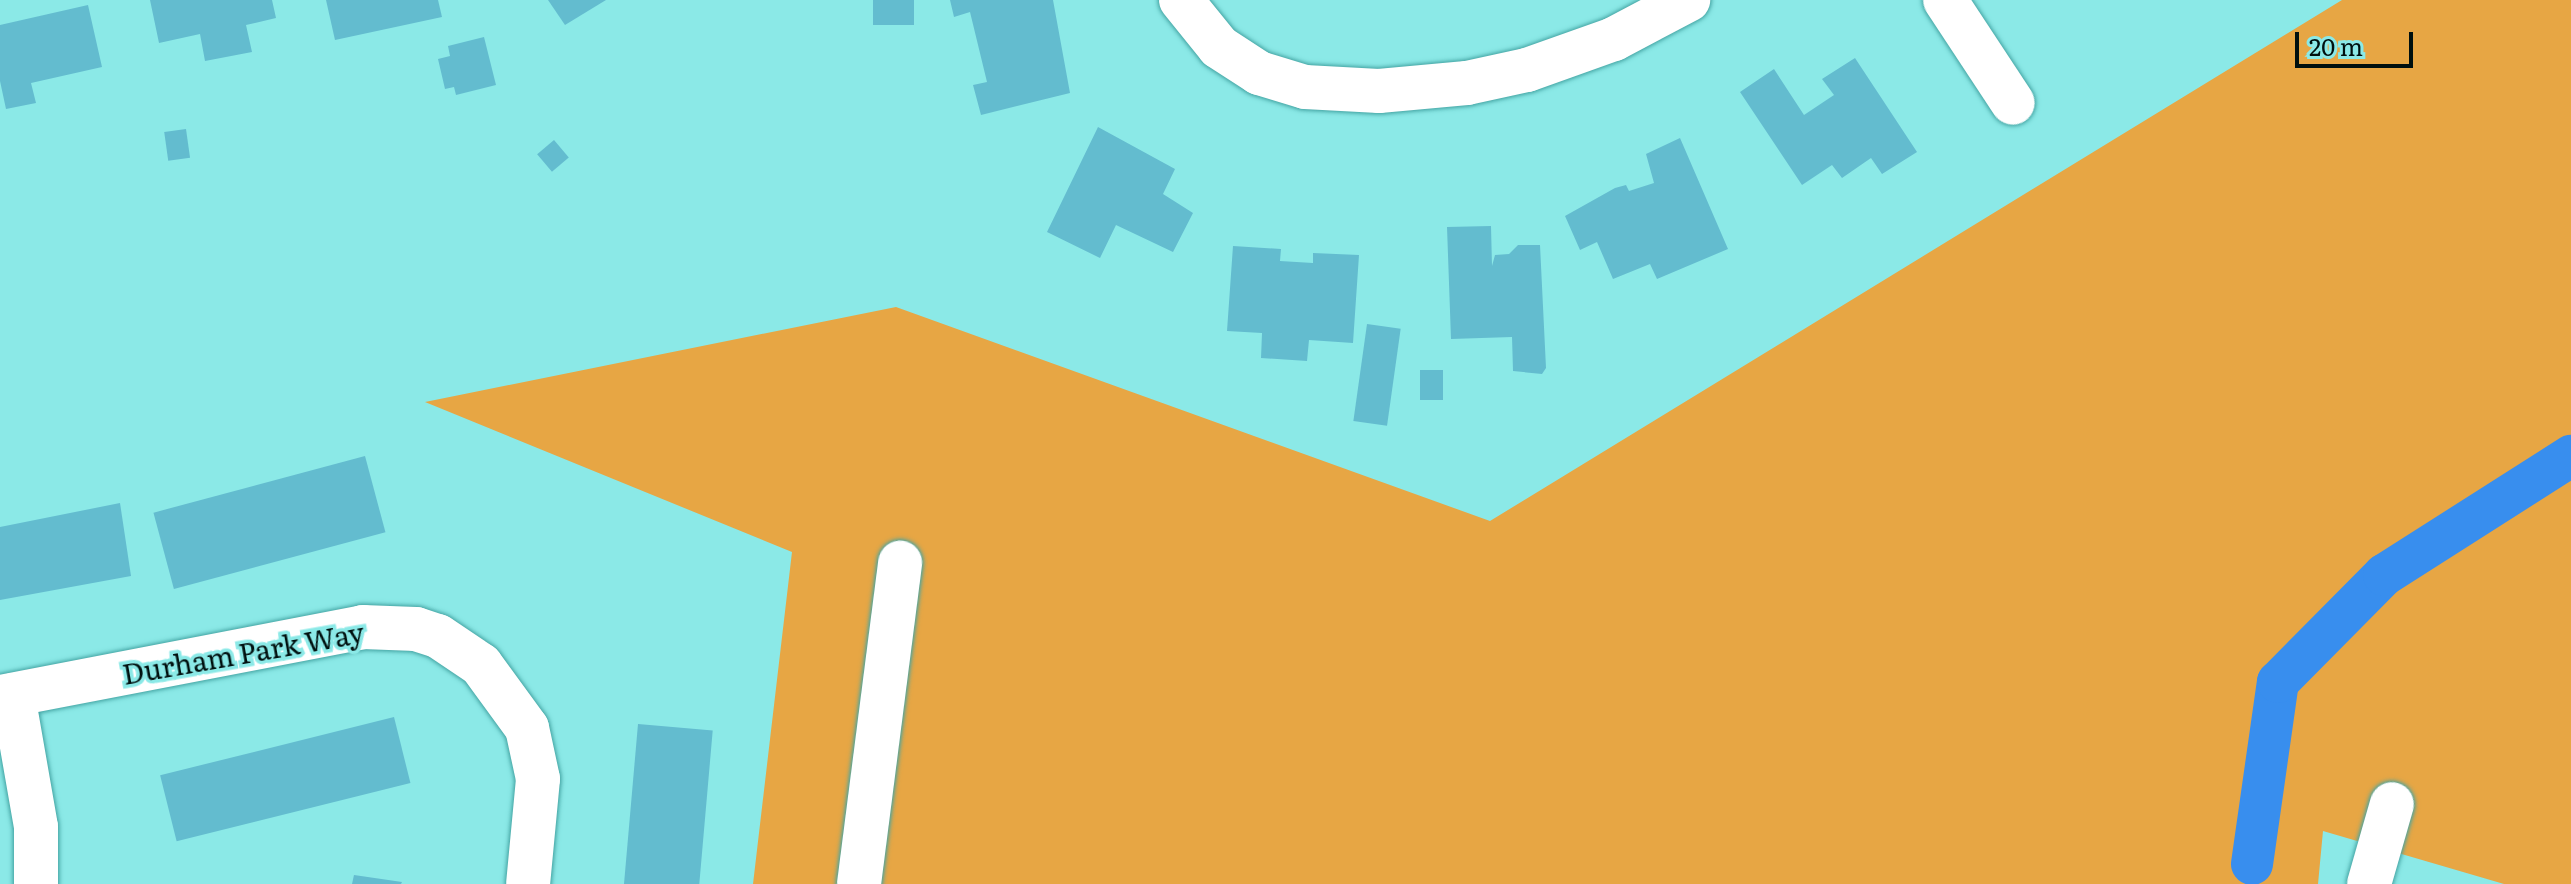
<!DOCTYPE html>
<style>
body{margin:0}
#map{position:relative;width:2571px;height:884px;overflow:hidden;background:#8be9e7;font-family:Literata,serif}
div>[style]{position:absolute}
.green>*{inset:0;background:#e7a644}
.canal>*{height:42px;margin:-21px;padding:0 21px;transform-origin:21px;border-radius:21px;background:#388eee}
.building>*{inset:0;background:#63bccf;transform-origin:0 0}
.roads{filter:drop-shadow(0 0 2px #44a4a3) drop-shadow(0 0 2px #44a4a3)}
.minor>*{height:44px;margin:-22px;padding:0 22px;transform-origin:22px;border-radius:22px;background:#fff}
span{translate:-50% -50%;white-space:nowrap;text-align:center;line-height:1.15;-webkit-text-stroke:7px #8be9e7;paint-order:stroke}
.street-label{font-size:28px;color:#00100f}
.scale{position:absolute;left:2295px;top:32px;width:118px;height:36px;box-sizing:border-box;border:4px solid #00100f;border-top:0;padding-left:10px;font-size:24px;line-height:28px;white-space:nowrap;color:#00100f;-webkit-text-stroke:6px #8be9e7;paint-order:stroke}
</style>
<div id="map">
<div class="green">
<i style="clip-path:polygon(2342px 0,2571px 0,2571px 884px,2504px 884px,2323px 831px,2318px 884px,753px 884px,792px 552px,425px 402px,896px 307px,1490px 521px)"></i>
</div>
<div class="canal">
<i style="left:2252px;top:864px;width:184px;rotate:-81.9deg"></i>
<i style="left:2278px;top:682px;width:151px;rotate:-45.3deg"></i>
<i style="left:2384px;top:575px;width:222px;rotate:-32.5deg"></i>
</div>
<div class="building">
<i style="clip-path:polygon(150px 0,272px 0,276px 18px,246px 25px,252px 52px,205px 61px,200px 34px,159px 43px)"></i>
<i style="clip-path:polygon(326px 0,438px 0,442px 17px,335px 40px)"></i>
<i style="clip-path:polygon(548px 0,606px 0,565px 25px)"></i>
<i style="left:873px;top:0;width:41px;height:25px"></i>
<i style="clip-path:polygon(950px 0,1053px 0,1070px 93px,981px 115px,973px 85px,987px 82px,970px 12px,954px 17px)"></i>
<i style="clip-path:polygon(88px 5px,102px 67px,31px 83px,36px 103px,6px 109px,0 81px,0 25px)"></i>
<i style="clip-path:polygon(484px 37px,496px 85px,456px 95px,454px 87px,445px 89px,438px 59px,450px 56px,448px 46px)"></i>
<i style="clip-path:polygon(1855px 58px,1917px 152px,1882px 174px,1871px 158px,1842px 178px,1832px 165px,1802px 185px,1740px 92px,1774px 69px,1804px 115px,1834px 95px,1822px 79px)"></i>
<i style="clip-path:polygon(1098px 127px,1175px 169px,1163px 194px,1193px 213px,1173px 252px,1116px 225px,1100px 258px,1047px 232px)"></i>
<i style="left:186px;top:129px;width:29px;height:22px;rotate:82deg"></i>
<i style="clip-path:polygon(1680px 138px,1728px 249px,1657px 279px,1650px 264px,1613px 279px,1597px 242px,1580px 250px,1565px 216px,1615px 188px,1626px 185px,1629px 191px,1654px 183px,1646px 154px)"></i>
<i style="left:554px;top:140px;width:23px;height:22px;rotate:50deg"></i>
<i style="clip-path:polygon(1491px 226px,1492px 266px,1495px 255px,1509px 254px,1518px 245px,1540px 245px,1546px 368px,1542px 374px,1513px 371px,1512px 337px,1451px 339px,1447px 227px)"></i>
<i style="clip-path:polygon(1233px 246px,1281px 249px,1280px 261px,1313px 263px,1313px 253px,1359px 255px,1353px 343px,1309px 340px,1307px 361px,1261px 358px,1262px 333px,1227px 331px)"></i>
<i style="left:1367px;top:324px;width:34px;height:98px;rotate:8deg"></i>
<i style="left:1420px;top:370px;width:23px;height:30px"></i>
<i style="left:365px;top:456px;width:79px;height:219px;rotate:75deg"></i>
<i style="clip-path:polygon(120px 503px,131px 576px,0 600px,0 527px)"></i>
<i style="left:394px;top:717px;width:68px;height:241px;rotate:76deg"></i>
<i style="left:638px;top:724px;width:75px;height:161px;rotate:5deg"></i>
<i style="clip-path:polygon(354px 875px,402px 882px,401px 884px,352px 884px)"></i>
</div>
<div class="roads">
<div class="minor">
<i style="left:1181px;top:0;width:60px;rotate:51deg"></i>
<i style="left:1219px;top:47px;width:48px;rotate:33deg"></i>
<i style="left:1259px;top:73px;width:48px;rotate:16.9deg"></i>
<i style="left:1305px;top:87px;width:74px;rotate:3.1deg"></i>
<i style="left:1379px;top:91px;width:88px;rotate:-5.2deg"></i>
<i style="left:1467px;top:83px;width:61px;rotate:-12.2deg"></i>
<i style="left:1527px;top:70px;width:92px;rotate:-19.6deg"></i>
<i style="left:1614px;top:39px;width:84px;rotate:-27.8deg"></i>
<i style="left:1945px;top:0;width:123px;rotate:56.6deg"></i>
<i style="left:13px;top:695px;width:134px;rotate:80.1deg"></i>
<i style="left:36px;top:827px;width:57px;rotate:90deg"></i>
<i style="left:0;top:697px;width:370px;rotate:-10.9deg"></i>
<i style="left:363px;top:627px;width:53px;rotate:2.2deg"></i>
<i style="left:416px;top:629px;width:23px;rotate:18deg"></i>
<i style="left:438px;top:636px;width:52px;rotate:34deg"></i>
<i style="left:481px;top:665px;width:78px;rotate:53.9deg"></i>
<i style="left:527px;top:728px;width:52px;rotate:77.8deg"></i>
<i style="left:538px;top:779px;width:105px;rotate:95.4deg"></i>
<i style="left:859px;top:884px;width:324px;rotate:-82.7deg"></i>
<i style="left:2369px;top:884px;width:83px;rotate:-74deg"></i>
</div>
</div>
<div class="street-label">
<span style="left:243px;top:652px;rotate:-10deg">Durham Park Way</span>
</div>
<div class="scale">20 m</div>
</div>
